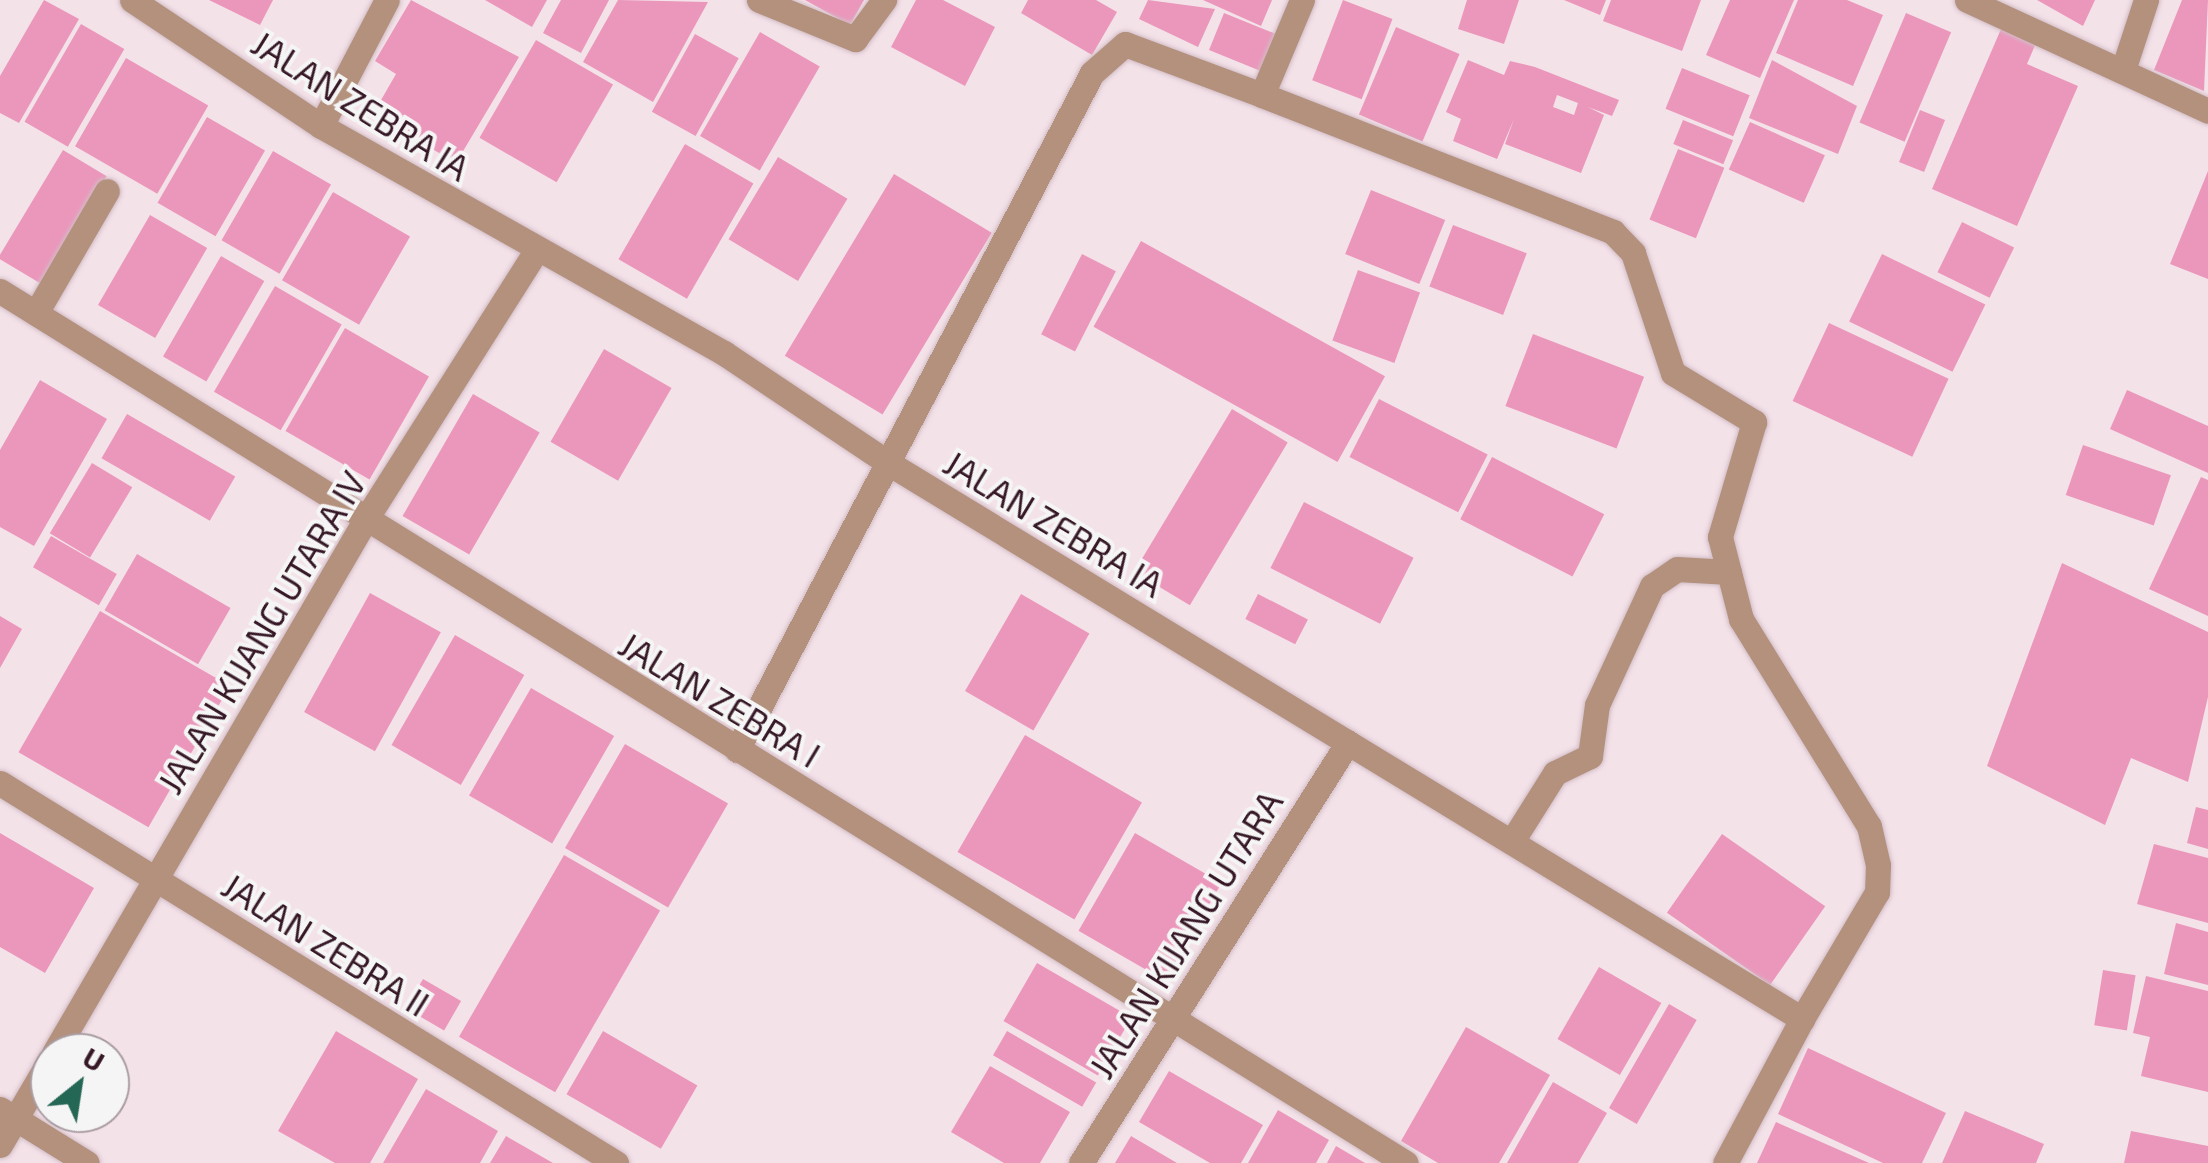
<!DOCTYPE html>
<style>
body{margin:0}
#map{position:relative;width:2208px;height:1163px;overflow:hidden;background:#f4e2e9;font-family:"Exo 2",sans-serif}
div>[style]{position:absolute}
.building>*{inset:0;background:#eb97bb;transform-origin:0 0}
.roads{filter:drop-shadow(0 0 2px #d2bdc6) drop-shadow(0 0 2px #d2bdc6)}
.street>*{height:25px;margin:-12.5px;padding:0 12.5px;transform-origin:12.5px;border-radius:12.5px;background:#b3917d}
span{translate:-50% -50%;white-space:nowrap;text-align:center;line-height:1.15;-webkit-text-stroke:8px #f5f5f5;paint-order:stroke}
.street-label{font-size:35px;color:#361725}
.north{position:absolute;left:30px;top:1033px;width:100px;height:100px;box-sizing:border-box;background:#f5f5f5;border:2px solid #a99ca2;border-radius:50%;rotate:30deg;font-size:28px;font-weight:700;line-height:40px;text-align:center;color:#361725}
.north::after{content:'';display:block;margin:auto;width:35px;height:45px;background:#256755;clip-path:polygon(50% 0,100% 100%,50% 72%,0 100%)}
</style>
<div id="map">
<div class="building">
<i style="clip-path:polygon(44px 0,79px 19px,19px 123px,0 113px,0 76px)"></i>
<i style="clip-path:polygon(209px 0,273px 0,260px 25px)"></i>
<i style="clip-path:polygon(411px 0,519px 57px,456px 163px,373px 114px,396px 74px,375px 61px)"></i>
<i style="clip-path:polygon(485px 0,547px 0,532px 27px)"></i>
<i style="clip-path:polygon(561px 0,609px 0,581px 53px,543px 33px)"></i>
<i style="clip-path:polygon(618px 0,708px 2px,653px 102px,583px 62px)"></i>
<i style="clip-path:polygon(805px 0,864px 0,850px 25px)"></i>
<i style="clip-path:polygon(916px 0,943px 0,995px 27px,965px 86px,891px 47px)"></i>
<i style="clip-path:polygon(1028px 0,1096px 0,1117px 12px,1092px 55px,1021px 13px)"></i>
<i style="clip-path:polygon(1148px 0,1215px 9px,1198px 47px,1139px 19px)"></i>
<i style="clip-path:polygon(1203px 0,1272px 0,1261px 26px)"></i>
<i style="left:1343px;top:0;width:53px;height:86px;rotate:21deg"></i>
<i style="clip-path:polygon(1467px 0,1519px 0,1504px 44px,1458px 29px)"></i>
<i style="clip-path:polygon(1564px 0,1606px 0,1600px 15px)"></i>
<i style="clip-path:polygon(1611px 0,1701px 0,1682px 51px,1603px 21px)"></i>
<i style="clip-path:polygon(1730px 0,1794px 0,1760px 78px,1706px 55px)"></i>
<i style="clip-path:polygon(1798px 0,1847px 0,1883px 15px,1853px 86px,1776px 53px)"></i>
<i style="clip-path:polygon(2037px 0,2095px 0,2083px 26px)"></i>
<i style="clip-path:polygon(2182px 0,2208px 0,2204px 91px,2154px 70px)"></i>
<i style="left:1224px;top:13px;width:55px;height:40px;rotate:22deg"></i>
<i style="left:1906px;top:13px;width:49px;height:119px;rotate:23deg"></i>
<i style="left:81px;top:24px;width:50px;height:113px;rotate:30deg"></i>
<i style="left:1396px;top:27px;width:69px;height:95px;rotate:23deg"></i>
<i style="clip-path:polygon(2001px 29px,2036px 43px,2027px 64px,2078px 86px,2017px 226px,1932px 189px)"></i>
<i style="left:760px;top:32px;width:69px;height:120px;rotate:30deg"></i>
<i style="left:695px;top:34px;width:50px;height:89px;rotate:29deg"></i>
<i style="left:536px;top:40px;width:89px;height:113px;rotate:30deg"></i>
<i style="left:126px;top:58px;width:95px;height:102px;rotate:30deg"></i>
<i style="clip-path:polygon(evenodd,1468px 60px,1504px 75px,1510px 61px,1535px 67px,1619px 100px,1612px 116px,1588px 107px,1604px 115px,1581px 173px,1505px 144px,1514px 119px,1497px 159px,1453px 141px,1461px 119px,1446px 112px,1468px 60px,1557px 95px,1578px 103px,1574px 115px,1553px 107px,1557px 95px)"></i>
<i style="clip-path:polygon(1772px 60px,1857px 106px,1838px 154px,1749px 118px)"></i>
<i style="left:1682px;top:68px;width:73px;height:44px;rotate:22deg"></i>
<i style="left:1920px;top:110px;width:27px;height:56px;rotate:22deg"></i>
<i style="left:207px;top:117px;width:67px;height:99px;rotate:30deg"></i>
<i style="left:1683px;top:120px;width:54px;height:26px;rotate:22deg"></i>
<i style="left:1750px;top:122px;width:82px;height:52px;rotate:24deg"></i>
<i style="left:685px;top:144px;width:79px;height:133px;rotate:30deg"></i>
<i style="left:1678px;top:149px;width:50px;height:76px;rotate:22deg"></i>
<i style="left:63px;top:150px;width:51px;height:126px;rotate:31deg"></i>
<i style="left:273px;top:151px;width:67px;height:103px;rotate:30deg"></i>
<i style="left:778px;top:157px;width:81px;height:96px;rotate:31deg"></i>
<i style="clip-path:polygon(2208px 171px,2208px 279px,2170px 264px)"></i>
<i style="left:894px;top:174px;width:114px;height:212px;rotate:31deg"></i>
<i style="left:1371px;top:190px;width:80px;height:69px;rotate:22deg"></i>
<i style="left:333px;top:192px;width:89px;height:102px;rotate:30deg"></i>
<i style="left:150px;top:215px;width:66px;height:104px;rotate:30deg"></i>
<i style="left:1962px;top:222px;width:58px;height:56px;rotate:26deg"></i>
<i style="left:1453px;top:225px;width:79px;height:66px;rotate:21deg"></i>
<i style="left:1141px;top:241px;width:279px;height:98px;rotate:29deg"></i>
<i style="left:1082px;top:254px;width:38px;height:90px;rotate:27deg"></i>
<i style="left:1882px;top:254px;width:115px;height:75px;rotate:26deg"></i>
<i style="left:221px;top:256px;width:50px;height:116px;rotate:30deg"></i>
<i style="left:1358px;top:270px;width:66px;height:75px;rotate:20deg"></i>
<i style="left:275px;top:286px;width:77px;height:122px;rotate:30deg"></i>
<i style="left:1829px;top:323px;width:132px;height:86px;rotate:25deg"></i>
<i style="left:345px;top:328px;width:97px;height:119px;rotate:30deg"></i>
<i style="left:1533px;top:334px;width:119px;height:77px;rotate:21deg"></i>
<i style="left:604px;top:349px;width:78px;height:107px;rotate:30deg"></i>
<i style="clip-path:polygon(40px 380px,107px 419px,34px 546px,0 527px,0 450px)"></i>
<i style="clip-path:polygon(2127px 390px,2208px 426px,2208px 473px,2110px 429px)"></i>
<i style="left:473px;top:394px;width:77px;height:141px;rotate:30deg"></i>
<i style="left:1379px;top:399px;width:122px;height:65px;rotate:27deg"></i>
<i style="left:1232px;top:409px;width:65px;height:190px;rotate:31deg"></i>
<i style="left:127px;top:414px;width:125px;height:51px;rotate:30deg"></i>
<i style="left:2083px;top:445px;width:93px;height:53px;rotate:19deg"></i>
<i style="left:1492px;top:457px;width:126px;height:70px;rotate:27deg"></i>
<i style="left:92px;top:463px;width:47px;height:82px;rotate:31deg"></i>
<i style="clip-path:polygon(2201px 477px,2208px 480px,2208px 616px,2149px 589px)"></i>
<i style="left:1304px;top:502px;width:123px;height:74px;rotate:27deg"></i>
<i style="left:51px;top:536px;width:76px;height:36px;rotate:30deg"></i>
<i style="left:137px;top:554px;width:108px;height:65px;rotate:30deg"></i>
<i style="clip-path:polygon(2062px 563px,2208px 632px,2208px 697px,2188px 782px,2131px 758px,2105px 825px,1987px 766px)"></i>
<i style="left:370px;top:593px;width:81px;height:136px;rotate:29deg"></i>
<i style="left:1021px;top:594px;width:79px;height:112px;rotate:30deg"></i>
<i style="left:1258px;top:594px;width:56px;height:28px;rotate:27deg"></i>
<i style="left:100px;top:611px;width:150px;height:163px;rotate:30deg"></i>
<i style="clip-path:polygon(0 616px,22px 629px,0 668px)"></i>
<i style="left:455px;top:635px;width:80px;height:127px;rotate:30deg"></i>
<i style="left:531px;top:688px;width:96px;height:124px;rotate:30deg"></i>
<i style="left:1025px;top:735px;width:135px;height:135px;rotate:30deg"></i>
<i style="left:625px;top:744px;width:119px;height:120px;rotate:30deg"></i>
<i style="clip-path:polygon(2196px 807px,2208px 810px,2208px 849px,2187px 843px)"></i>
<i style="clip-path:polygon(0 833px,94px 888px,45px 973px,0 947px)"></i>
<i style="left:1135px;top:833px;width:100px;height:113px;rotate:30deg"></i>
<i style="left:1722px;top:834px;width:126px;height:96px;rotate:35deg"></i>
<i style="clip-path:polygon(2154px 844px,2208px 858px,2208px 923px,2137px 904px)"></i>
<i style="left:564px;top:855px;width:111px;height:210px;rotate:30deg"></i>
<i style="clip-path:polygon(2176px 923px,2208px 932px,2208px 985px,2164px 974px)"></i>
<i style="left:1037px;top:963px;width:109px;height:67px;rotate:30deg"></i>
<i style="left:1599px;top:967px;width:72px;height:83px;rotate:30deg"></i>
<i style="left:2103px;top:970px;width:33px;height:56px;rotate:9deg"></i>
<i style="clip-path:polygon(2146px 976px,2208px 991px,2208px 1092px,2141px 1076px,2150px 1037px,2133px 1033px)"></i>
<i style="left:423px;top:979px;width:44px;height:34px;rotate:30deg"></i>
<i style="left:1669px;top:1004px;width:32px;height:120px;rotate:30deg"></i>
<i style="clip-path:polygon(1466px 1027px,1550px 1075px,1499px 1163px,1438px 1163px,1401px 1141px)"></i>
<i style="clip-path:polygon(336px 1031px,418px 1079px,370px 1163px,335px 1163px,278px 1131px)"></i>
<i style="left:603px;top:1031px;width:109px;height:73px;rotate:30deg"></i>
<i style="left:1007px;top:1031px;width:103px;height:28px;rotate:30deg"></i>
<i style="clip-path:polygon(1808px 1048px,1946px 1113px,1922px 1163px,1883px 1163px,1778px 1114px)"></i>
<i style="clip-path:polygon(990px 1066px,1070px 1112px,1040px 1163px,1004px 1163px,951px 1132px)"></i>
<i style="clip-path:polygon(1169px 1071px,1263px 1125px,1241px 1163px,1210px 1163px,1139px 1122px)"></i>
<i style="clip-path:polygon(1553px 1082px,1607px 1113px,1578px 1163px,1507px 1163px)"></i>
<i style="clip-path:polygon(426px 1089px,498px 1131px,480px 1163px,383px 1163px)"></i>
<i style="clip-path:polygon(1278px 1110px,1329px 1140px,1316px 1163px,1248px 1163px)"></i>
<i style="clip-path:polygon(1965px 1111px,2044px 1144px,2036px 1163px,1942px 1163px)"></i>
<i style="clip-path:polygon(1776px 1122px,1869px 1163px,1757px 1163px)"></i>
<i style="clip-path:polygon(2131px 1131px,2208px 1146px,2208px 1163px,2124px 1163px)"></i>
<i style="clip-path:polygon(506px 1136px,553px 1163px,490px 1163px)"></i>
<i style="clip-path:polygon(1131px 1136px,1177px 1163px,1115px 1163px)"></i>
<i style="clip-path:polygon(1336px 1146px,1365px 1163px,1327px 1163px)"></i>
</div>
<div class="roads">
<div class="street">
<i style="left:132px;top:0;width:227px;rotate:33.7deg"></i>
<i style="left:321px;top:126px;width:463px;rotate:29.4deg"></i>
<i style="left:724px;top:353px;width:200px;rotate:33.8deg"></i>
<i style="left:890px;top:464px;width:1068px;rotate:31.32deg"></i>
<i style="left:1802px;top:1019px;width:163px;rotate:118.1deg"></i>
<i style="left:759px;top:0;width:104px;rotate:22.1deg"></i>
<i style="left:855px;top:39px;width:49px;rotate:-53.4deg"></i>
<i style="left:1967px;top:0;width:265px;rotate:24.7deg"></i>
<i style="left:2123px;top:70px;width:74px;rotate:-71.8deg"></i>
<i style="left:1262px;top:95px;width:377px;rotate:21.3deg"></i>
<i style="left:1613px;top:232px;width:29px;rotate:46deg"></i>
<i style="left:1633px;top:253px;width:126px;rotate:71.6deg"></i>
<i style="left:1673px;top:373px;width:95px;rotate:31.2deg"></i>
<i style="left:1754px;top:422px;width:120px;rotate:106.5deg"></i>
<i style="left:1720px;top:537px;width:85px;rotate:75.6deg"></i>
<i style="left:1741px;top:619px;width:243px;rotate:58.3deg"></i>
<i style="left:1869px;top:826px;width:40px;rotate:77deg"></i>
<i style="left:1878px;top:865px;width:27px;rotate:92deg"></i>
<i style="left:1877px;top:892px;width:147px;rotate:120.6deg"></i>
<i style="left:321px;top:126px;width:142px;rotate:-62.4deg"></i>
<i style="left:0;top:291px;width:1654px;rotate:31.81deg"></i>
<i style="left:36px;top:313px;width:141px;rotate:-59.8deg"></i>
<i style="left:737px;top:750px;width:764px;rotate:-62.33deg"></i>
<i style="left:1092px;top:73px;width:44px;rotate:-41.3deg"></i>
<i style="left:1125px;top:44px;width:146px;rotate:20.4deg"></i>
<i style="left:1262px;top:95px;width:103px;rotate:-67.2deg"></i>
<i style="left:0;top:783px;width:724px;rotate:31.67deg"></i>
<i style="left:1514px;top:838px;width:77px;rotate:-57.8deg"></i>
<i style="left:1555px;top:773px;width:39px;rotate:-26deg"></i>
<i style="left:1590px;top:756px;width:51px;rotate:-82.2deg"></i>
<i style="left:1597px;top:705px;width:131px;rotate:-65.2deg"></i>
<i style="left:1652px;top:586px;width:30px;rotate:-34deg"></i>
<i style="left:1677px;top:569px;width:52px;rotate:3.3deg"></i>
<i style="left:54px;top:1053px;width:615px;rotate:-59.72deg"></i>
<i style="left:364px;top:522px;width:321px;rotate:-57.6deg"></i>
<i style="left:0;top:1109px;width:102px;rotate:31.8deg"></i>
<i style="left:0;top:1145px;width:99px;rotate:-59.5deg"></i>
<i style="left:1081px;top:1163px;width:498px;rotate:-57.6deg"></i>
</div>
</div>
<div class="street-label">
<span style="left:361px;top:105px;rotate:32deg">JALAN ZEBRA IA</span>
<span style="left:1054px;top:523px;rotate:31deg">JALAN ZEBRA IA</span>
<span style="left:261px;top:632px;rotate:-59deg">JALAN KIJANG UTARA IV</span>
<span style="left:720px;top:699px;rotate:31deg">JALAN ZEBRA I</span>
<span style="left:1185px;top:934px;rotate:-58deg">JALAN KIJANG UTARA</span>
<span style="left:326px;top:944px;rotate:32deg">JALAN ZEBRA II</span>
</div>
<div class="north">U</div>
</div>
